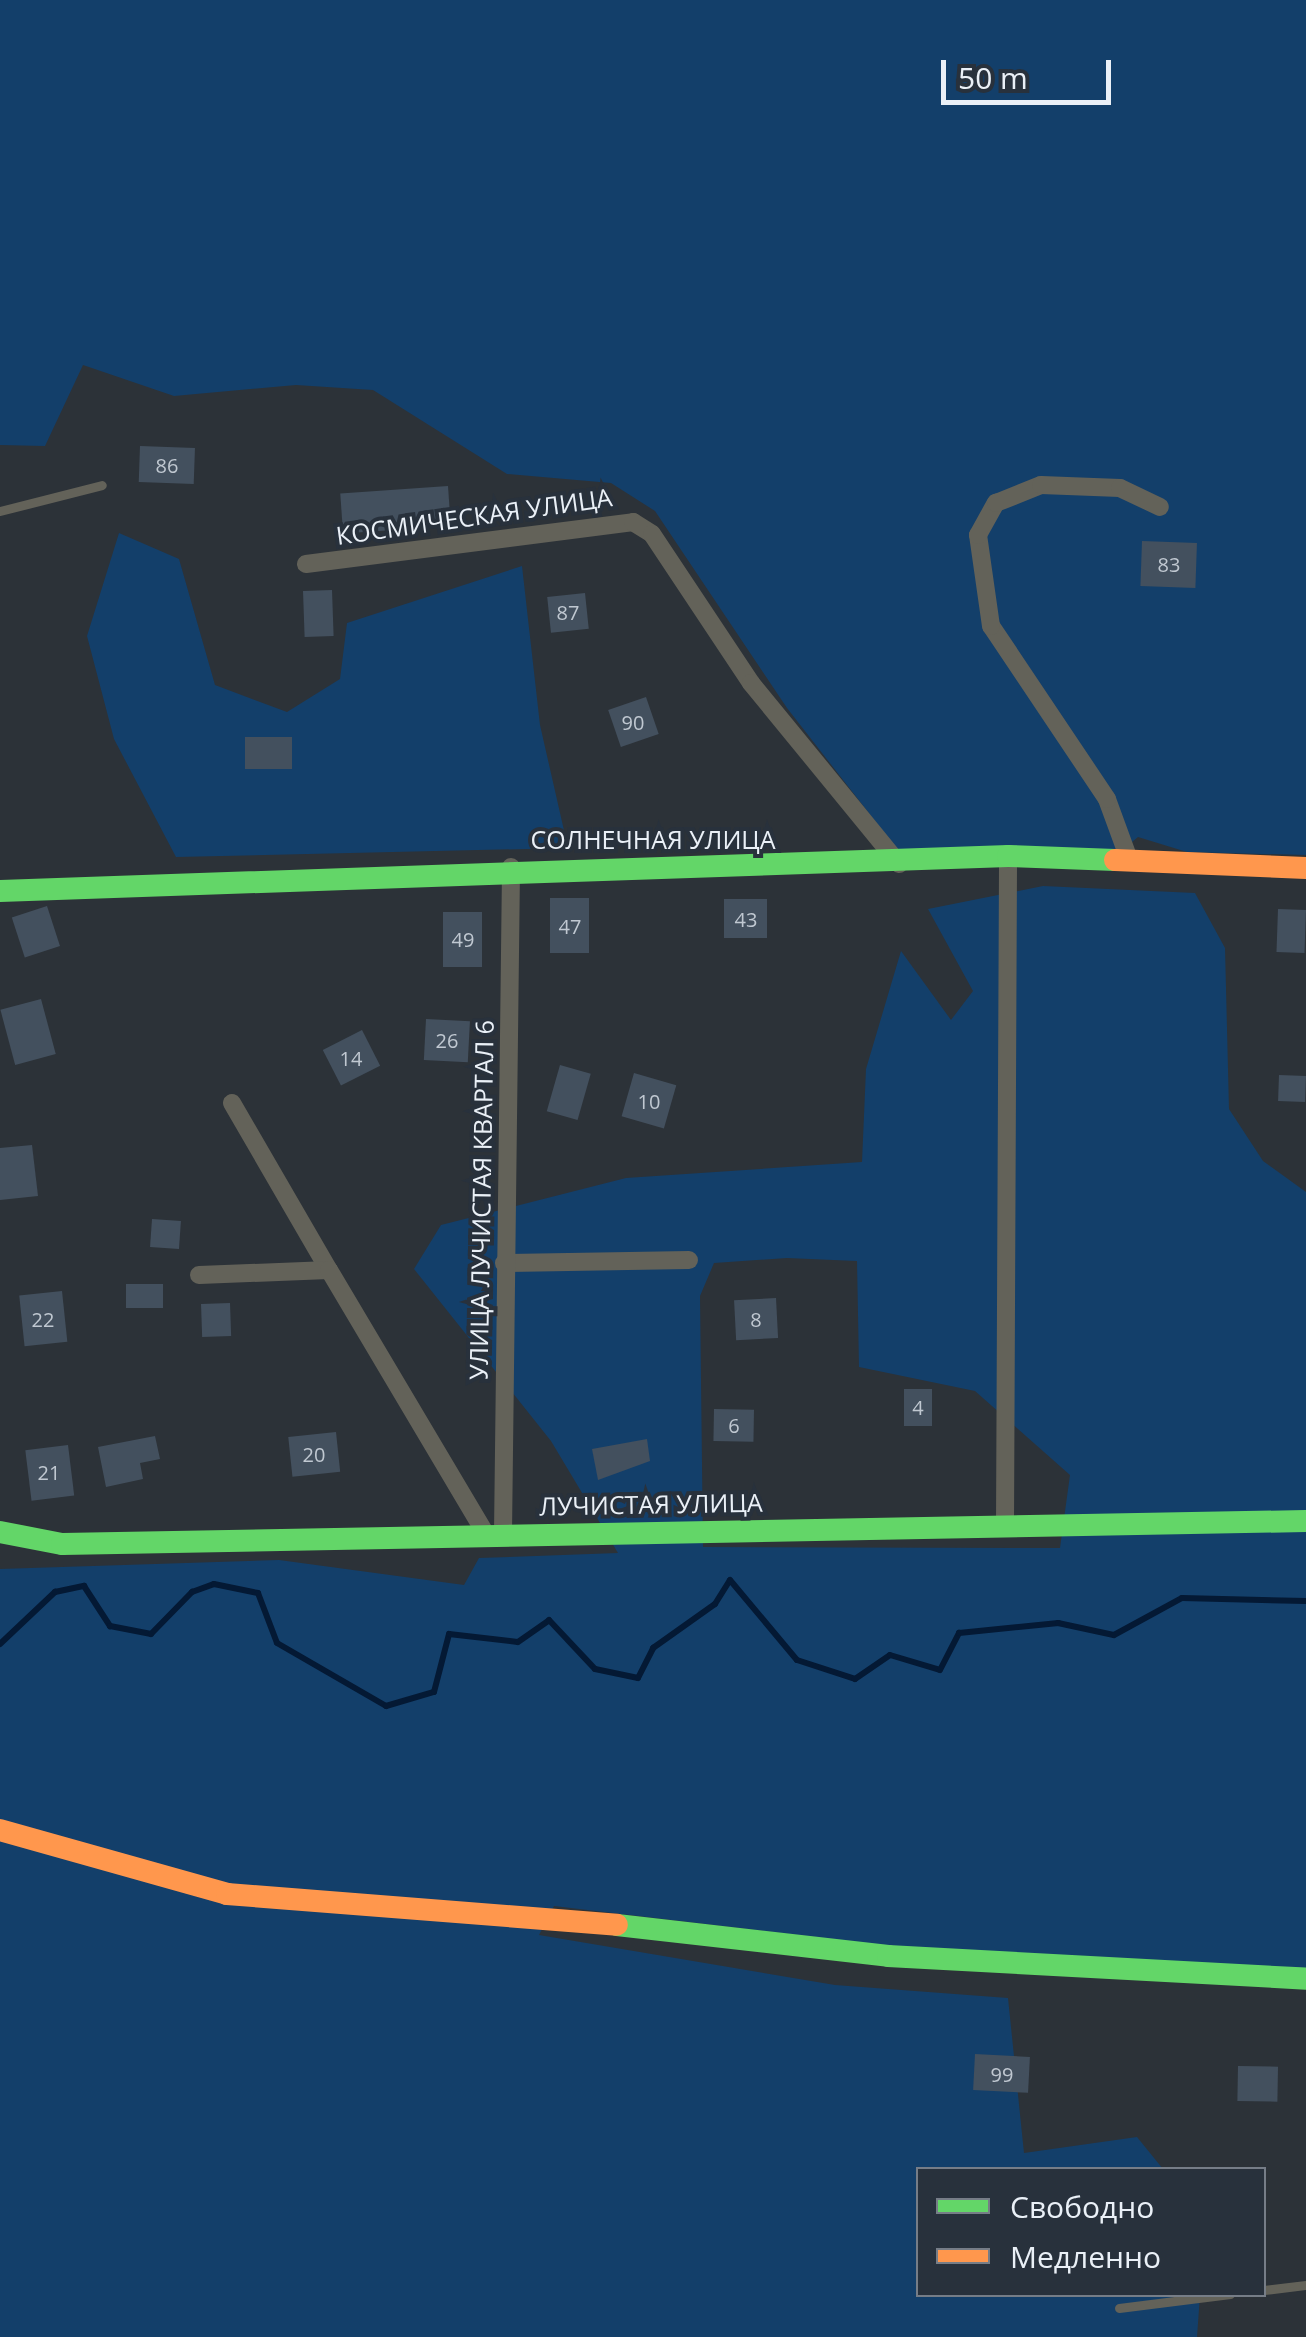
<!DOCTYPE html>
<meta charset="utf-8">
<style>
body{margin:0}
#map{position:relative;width:1306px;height:2337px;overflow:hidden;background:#2c3238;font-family:"Open Sans",sans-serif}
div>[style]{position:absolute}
.green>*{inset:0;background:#133f6a}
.stream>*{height:6px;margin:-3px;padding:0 3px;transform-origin:3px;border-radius:3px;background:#041934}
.building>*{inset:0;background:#43505e;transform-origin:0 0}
.lane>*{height:9px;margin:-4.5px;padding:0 4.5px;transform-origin:4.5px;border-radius:4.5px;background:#636259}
.street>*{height:18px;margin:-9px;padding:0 9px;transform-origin:9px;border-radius:9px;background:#636259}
.fast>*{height:22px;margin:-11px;padding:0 11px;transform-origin:11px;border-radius:11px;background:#63d668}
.slow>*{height:22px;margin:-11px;padding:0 11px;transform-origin:11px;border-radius:11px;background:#ff974d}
span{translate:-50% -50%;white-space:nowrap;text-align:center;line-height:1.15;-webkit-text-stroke:8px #28313c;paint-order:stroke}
.number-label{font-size:20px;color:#c0c8d1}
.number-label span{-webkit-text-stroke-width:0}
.street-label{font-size:25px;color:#eaf0f7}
.legend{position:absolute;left:916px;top:2167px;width:350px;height:130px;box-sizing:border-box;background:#28313c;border:2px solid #767d87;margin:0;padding:12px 18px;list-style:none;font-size:30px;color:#eaf0f7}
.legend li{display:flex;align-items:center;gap:20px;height:50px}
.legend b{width:50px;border:2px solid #767d87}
.scale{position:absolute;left:941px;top:60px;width:170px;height:45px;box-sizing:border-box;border:5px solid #eaf0f7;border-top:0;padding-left:12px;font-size:30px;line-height:35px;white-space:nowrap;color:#eaf0f7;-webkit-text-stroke:8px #28313c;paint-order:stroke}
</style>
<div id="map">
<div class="green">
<i style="clip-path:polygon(0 0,1306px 0,1306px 855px,1187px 852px,1138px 837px,1118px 854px,900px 853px,787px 708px,655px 511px,611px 483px,507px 474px,373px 390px,296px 385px,174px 396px,83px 365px,45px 446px,0 445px)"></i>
<i style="clip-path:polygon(119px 533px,179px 559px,215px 685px,287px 712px,340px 679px,347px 623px,522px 566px,540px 725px,568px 848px,176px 857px,114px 739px,87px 636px)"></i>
<i style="clip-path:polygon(evenodd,1043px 886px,1195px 893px,1225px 948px,1229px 1109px,1263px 1161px,1306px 1192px,1306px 1970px,890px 1946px,554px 1906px,539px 1935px,835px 1985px,1008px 1998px,1024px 2153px,1137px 2137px,1163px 2169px,918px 2170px,918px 2294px,1200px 2295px,1197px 2337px,0 2337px,0 1569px,279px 1560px,464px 1585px,479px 1558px,618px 1553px,551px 1441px,414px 1269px,441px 1225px,626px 1178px,862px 1162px,866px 1069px,901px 951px,951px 1020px,973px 991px,928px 909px,1043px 886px,787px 1258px,857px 1261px,859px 1367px,975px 1391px,1070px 1475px,1060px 1548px,703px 1547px,700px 1296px,714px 1263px,787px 1258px)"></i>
</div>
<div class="stream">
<i style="left:0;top:1644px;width:76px;rotate:-43.4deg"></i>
<i style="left:55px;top:1592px;width:30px;rotate:-12deg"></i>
<i style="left:84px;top:1586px;width:48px;rotate:57deg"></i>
<i style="left:110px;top:1626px;width:42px;rotate:11deg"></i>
<i style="left:151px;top:1634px;width:59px;rotate:-45.7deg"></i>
<i style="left:192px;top:1592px;width:23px;rotate:-20deg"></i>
<i style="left:214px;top:1584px;width:45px;rotate:11.6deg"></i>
<i style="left:258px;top:1593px;width:53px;rotate:69.2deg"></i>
<i style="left:277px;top:1643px;width:126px;rotate:30deg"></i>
<i style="left:386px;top:1706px;width:50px;rotate:-16.3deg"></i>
<i style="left:434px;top:1692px;width:60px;rotate:-75.5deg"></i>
<i style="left:449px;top:1634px;width:69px;rotate:6.6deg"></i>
<i style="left:518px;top:1642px;width:38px;rotate:-35deg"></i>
<i style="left:549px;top:1620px;width:67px;rotate:46.8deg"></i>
<i style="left:595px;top:1669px;width:44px;rotate:11.8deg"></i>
<i style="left:638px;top:1678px;width:34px;rotate:-63deg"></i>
<i style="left:653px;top:1648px;width:76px;rotate:-35.4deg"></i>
<i style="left:715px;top:1604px;width:28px;rotate:-58deg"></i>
<i style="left:730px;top:1580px;width:104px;rotate:50.1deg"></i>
<i style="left:797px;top:1660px;width:61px;rotate:18.1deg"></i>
<i style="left:855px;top:1679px;width:42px;rotate:-34.4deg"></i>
<i style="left:890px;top:1655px;width:52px;rotate:16.7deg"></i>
<i style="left:940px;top:1670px;width:42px;rotate:-62.8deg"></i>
<i style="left:959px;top:1633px;width:100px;rotate:-5.8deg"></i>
<i style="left:1058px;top:1623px;width:57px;rotate:12.1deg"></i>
<i style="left:1114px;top:1635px;width:77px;rotate:-28.6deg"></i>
<i style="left:1182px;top:1598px;width:124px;rotate:1.4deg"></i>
</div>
<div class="building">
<i style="left:140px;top:446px;width:55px;height:36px;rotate:2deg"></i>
<i style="left:448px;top:486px;width:40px;height:108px;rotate:86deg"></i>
<i style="left:1142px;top:541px;width:55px;height:45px;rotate:2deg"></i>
<i style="left:332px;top:590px;width:46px;height:29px;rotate:88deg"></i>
<i style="left:585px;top:593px;width:36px;height:38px;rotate:84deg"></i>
<i style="left:646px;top:697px;width:39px;height:40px;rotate:71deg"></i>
<i style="left:245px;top:737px;width:47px;height:32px"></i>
<i style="left:550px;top:898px;width:39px;height:55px"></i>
<i style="left:724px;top:899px;width:43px;height:39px"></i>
<i style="left:47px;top:906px;width:42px;height:37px;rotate:72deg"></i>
<i style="left:1278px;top:909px;width:28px;height:43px;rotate:2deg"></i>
<i style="left:443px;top:912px;width:39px;height:55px"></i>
<i style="left:41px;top:999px;width:57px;height:42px;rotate:75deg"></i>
<i style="left:426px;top:1019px;width:44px;height:41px;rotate:3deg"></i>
<i style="left:362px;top:1030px;width:40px;height:44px;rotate:63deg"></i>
<i style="left:560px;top:1065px;width:32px;height:48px;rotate:16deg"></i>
<i style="left:634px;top:1073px;width:44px;height:45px;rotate:16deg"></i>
<i style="left:1279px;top:1075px;width:27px;height:26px;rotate:2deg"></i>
<i style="clip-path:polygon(32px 1145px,38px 1196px,0 1200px,0 1148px)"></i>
<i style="left:152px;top:1219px;width:29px;height:28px;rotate:4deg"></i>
<i style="left:163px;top:1284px;width:24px;height:37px;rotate:90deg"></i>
<i style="left:62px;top:1291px;width:51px;height:43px;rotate:84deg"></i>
<i style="left:776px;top:1298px;width:40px;height:42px;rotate:87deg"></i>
<i style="left:230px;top:1303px;width:33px;height:29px;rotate:88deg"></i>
<i style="left:904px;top:1389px;width:28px;height:37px"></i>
<i style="left:714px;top:1409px;width:40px;height:32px;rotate:1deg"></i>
<i style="left:336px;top:1432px;width:40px;height:48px;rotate:84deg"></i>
<i style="clip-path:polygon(155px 1436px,160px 1459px,140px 1463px,143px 1479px,106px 1487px,98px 1447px)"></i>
<i style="clip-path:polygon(647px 1439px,650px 1461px,598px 1480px,592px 1449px)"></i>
<i style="left:68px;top:1445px;width:51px;height:43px;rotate:83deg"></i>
<i style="left:975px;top:2054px;width:55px;height:36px;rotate:3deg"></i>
<i style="left:1238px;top:2066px;width:40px;height:35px;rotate:1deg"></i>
</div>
<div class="lane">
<i style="left:0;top:511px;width:105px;rotate:-14.3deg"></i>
<i style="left:1264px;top:2290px;width:42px;rotate:-6.8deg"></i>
<i style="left:1119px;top:2308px;width:112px;rotate:-7.2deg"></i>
</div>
<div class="street">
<i style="left:306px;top:564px;width:330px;rotate:-7.3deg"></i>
<i style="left:633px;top:522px;width:22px;rotate:32deg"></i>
<i style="left:652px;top:534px;width:179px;rotate:56.4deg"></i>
<i style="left:751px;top:683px;width:234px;rotate:50.7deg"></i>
<i style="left:1130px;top:862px;width:67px;rotate:-110.1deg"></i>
<i style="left:1107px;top:799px;width:208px;rotate:-123.8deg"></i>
<i style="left:991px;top:626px;width:92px;rotate:-98.1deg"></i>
<i style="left:978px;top:535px;width:37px;rotate:-61deg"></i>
<i style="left:996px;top:503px;width:48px;rotate:-21.8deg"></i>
<i style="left:1041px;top:485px;width:79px;rotate:2.2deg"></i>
<i style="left:1120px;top:488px;width:44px;rotate:25.4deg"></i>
<i style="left:232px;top:1103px;width:193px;rotate:59.9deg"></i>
<i style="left:504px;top:1263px;width:185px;rotate:-0.9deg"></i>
<i style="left:199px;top:1275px;width:130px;rotate:-2.2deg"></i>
<i style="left:329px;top:1270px;width:309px;rotate:59.3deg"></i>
<i style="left:1005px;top:1526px;width:670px;rotate:-89.74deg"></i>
<i style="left:503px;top:1534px;width:667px;rotate:-89.31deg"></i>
</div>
<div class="fast">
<i style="left:0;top:891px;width:1009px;rotate:-1.99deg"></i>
<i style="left:1008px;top:856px;width:107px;rotate:2.1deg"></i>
<i style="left:0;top:1532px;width:63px;rotate:11deg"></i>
<i style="left:62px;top:1544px;width:1244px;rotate:-1.06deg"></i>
<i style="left:617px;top:1925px;width:273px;rotate:6.5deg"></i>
<i style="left:888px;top:1956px;width:419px;rotate:3.1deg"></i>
</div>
<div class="slow">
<i style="left:1115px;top:860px;width:191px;rotate:2.4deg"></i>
<i style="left:0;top:1830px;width:236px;rotate:15.7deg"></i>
<i style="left:227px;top:1894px;width:391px;rotate:4.5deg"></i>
</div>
<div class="number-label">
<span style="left:167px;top:465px">86</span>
<span style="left:1169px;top:564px">83</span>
<span style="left:568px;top:612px">87</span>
<span style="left:633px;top:722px">90</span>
<span style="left:746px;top:919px">43</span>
<span style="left:570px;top:926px">47</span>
<span style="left:463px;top:939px">49</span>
<span style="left:447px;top:1040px">26</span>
<span style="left:351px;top:1058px">14</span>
<span style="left:649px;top:1101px">10</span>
<span style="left:43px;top:1319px">22</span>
<span style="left:756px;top:1319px">8</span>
<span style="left:918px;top:1407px">4</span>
<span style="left:734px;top:1425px">6</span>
<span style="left:314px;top:1454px">20</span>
<span style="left:49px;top:1472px">21</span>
<span style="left:1002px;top:2074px">99</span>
</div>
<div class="street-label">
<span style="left:474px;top:516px;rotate:-8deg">КОСМИЧЕСКАЯ УЛИЦА</span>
<span style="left:653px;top:839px">СОЛНЕЧНАЯ УЛИЦА</span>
<span style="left:481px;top:1200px;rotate:-89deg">УЛИЦА ЛУЧИСТАЯ КВАРТАЛ 6</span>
<span style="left:651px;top:1504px;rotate:-1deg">ЛУЧИСТАЯ УЛИЦА</span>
</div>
<ul class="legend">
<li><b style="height:12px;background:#63d668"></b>Свободно</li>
<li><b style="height:12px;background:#ff974d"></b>Медленно</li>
</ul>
<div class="scale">50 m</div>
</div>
